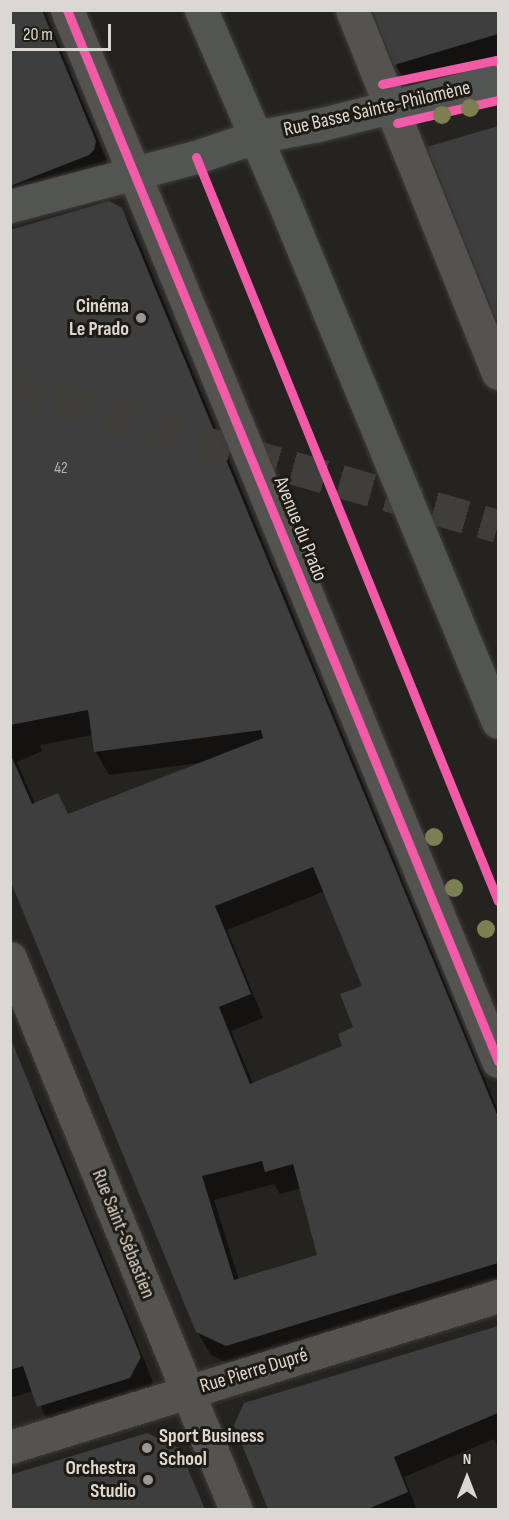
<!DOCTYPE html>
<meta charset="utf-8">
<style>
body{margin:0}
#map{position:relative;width:509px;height:1520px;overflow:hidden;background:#252320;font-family:"Sofia Sans Condensed",sans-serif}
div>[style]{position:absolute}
.shadow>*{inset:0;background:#0007}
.building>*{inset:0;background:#3f3e3e}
.highway-tunnel>*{height:33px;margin-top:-16.5px;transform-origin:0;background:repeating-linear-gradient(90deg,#403e3b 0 33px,transparent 0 49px)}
.roads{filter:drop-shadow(0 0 2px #3f3d3a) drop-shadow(0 0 2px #3f3d3a)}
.street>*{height:33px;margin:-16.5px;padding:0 16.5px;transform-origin:16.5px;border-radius:16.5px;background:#545350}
.secondary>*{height:33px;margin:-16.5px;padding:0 16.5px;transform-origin:16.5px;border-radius:16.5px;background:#525552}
.cycleway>*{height:9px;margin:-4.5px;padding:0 4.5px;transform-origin:4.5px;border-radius:4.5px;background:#f35aa7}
.trees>*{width:18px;height:18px;margin:-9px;border-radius:50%;background:#7c7f4f}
.dots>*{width:16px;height:16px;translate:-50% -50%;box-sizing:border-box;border:3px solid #1e1a14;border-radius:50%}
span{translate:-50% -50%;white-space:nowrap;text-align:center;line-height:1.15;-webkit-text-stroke:6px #1e1a14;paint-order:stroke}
.number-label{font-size:16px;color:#b4b2ae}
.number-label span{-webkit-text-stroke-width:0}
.street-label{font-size:20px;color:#dbd8d4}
.poi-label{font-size:20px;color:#dbd8d4;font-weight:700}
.right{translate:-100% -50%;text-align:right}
.left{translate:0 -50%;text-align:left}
.frame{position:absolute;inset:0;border:12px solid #dbd8d4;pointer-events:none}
.north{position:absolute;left:437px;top:1448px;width:60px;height:60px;-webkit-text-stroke:4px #1e1a14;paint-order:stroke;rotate:0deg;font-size:16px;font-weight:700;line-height:24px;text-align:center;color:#dbd8d4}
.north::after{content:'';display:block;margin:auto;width:21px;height:27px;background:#dbd8d4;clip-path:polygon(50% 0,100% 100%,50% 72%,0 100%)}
.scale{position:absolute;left:12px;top:24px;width:99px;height:27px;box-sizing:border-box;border:3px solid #dbd8d4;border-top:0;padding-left:8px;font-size:18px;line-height:21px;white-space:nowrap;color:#dbd8d4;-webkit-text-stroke:4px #1e1a14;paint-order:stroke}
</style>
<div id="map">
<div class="shadow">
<i style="clip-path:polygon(10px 10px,44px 10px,109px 166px,10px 214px)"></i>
<i style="clip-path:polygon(370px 10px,498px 10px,498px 65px,411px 91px,396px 65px,379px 23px)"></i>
<i style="clip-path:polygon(498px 127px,498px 320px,429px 148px)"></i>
<i style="clip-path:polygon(evenodd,121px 209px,135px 233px,498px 1111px,498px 1290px,240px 1369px,211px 1355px,197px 1331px,10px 878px,10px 232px,121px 209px,93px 735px,96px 752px,109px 775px,199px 763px,69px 815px,57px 795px,35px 804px,17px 762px,42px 751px,40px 745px,93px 735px,121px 209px,325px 891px,364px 987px,355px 1028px,344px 1047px,253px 1084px,231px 1031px,263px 1018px,227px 930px,325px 891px,121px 209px,274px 1184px,280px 1194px,301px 1188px,319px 1256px,239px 1280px,214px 1200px,274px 1184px)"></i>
<i style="clip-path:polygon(27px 1083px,41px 1107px,153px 1382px,143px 1402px,52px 1430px,33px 1391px,10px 1398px,10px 1088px)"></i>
<i style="clip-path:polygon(498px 1327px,498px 1448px,494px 1439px,404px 1477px,417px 1510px,270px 1510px,235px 1425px,245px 1404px)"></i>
<i style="clip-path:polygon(178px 1450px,206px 1510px,10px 1510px,10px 1477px)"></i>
</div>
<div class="building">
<i style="clip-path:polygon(10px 10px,42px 10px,96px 141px,94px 150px,89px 155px,10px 186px)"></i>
<i style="clip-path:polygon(372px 10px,498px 10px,498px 34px,394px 65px)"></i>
<i style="clip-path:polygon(498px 126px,498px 324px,427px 147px)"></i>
<i style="clip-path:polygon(evenodd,109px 201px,122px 208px,498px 1117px,498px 1263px,226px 1346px,196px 1332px,10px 880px,10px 753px,32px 804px,58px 793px,68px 814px,263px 738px,261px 730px,94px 752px,88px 710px,10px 725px,10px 230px,109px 201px,313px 867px,362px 986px,340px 994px,353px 1027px,338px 1034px,342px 1046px,250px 1084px,219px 1007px,251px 994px,215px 906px,313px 867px,109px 201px,262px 1161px,265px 1172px,293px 1164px,317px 1255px,234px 1280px,202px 1176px,262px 1161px)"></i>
<i style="clip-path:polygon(12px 1042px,141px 1357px,130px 1378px,37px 1407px,23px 1366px,10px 1370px)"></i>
<i style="clip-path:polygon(498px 1326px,498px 1413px,394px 1457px,408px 1492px,368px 1509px,268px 1509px,234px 1425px,244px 1403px)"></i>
<i style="clip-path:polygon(147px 1433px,179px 1448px,205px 1509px,10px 1509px,10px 1475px)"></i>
</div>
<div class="highway-tunnel">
<i style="left:10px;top:387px;width:507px;rotate:15.9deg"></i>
</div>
<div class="roads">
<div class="street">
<i style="left:67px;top:10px;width:1136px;rotate:67.7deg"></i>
<i style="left:352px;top:10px;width:391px;rotate:68.1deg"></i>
<i style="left:10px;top:958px;width:596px;rotate:67.73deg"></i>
<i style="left:10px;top:1447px;width:511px;rotate:-17.19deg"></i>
</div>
<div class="secondary">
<i style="left:201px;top:10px;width:199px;rotate:66.7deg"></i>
<i style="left:280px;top:193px;width:572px;rotate:67.6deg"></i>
<i style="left:10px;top:206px;width:192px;rotate:-14.8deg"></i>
<i style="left:196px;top:157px;width:62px;rotate:-18.7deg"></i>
<i style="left:255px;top:137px;width:64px;rotate:-10.8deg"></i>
<i style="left:318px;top:125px;width:186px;rotate:-14deg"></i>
</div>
</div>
<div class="cycleway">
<i style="left:67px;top:10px;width:1136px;rotate:67.7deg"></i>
<i style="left:382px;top:84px;width:116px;rotate:-11.9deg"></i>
<i style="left:496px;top:60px;width:3px;rotate:45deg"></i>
<i style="left:397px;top:123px;width:104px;rotate:-12.8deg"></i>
<i style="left:196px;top:157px;width:803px;rotate:67.91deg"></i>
</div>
<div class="trees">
<i style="left:470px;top:108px"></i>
<i style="left:442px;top:115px"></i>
<i style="left:434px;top:837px"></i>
<i style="left:454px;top:888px"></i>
<i style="left:486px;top:929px"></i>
</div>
<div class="dots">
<i style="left:141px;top:318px;background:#9b9995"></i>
<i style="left:147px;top:1448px;background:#9b9995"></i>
<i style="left:148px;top:1480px;background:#9b9995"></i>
</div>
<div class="number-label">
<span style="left:61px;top:469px">42</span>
</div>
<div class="street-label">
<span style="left:377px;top:109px;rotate:-13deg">Rue Basse Sainte-Philomène</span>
<span style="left:300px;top:529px;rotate:68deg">Avenue du Prado</span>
<span style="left:123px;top:1234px;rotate:68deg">Rue Saint-Sébastien</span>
<span style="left:254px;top:1371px;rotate:-17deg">Rue Pierre Dupré</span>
</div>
<div class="poi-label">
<span class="right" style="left:129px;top:318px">Cinéma<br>Le Prado</span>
<span class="left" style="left:159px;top:1448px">Sport Business<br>School</span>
<span class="right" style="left:136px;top:1480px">Orchestra<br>Studio</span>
</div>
<div class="frame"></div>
<div class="north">N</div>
<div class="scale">20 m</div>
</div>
